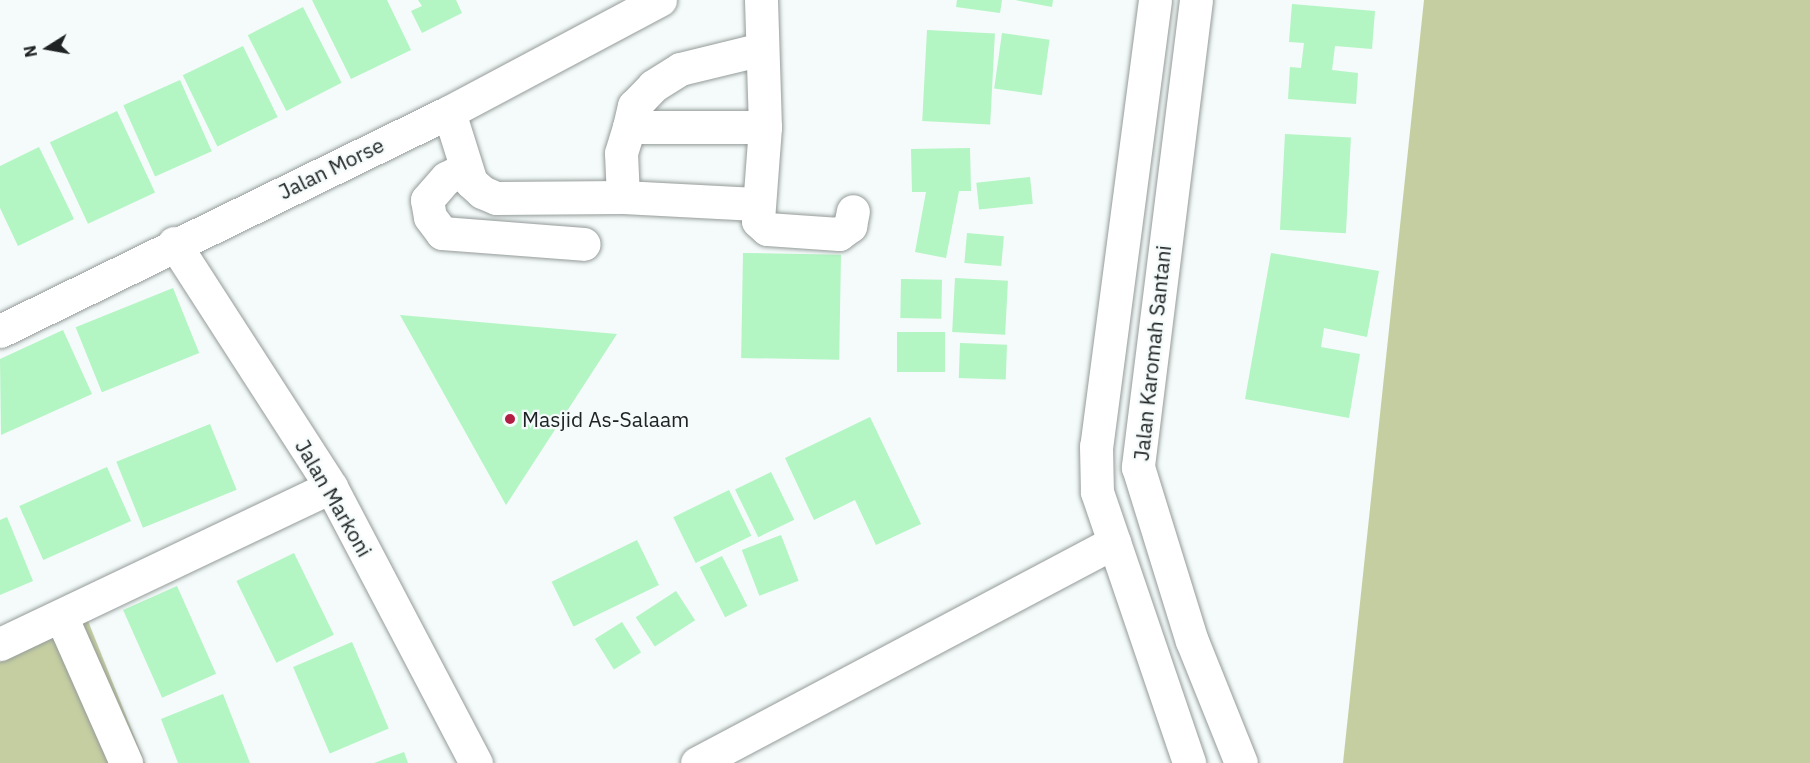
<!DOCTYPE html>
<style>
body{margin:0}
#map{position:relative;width:1810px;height:763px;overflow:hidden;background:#f4fbfa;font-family:"IBM Plex Sans",sans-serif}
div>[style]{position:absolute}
.green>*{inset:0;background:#c5cea1}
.building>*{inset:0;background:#b3f5c3;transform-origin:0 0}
.roads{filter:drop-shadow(0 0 2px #949b99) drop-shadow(0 0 2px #949b99)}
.minor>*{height:33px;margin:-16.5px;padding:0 16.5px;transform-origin:16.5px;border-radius:16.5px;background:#fff}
.dots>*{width:16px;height:16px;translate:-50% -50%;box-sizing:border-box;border:3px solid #f4fbfa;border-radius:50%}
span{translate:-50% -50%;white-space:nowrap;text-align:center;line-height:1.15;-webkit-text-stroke:4.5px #f4fbfa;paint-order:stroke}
.street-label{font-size:21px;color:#202323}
.poi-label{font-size:21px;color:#202323}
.left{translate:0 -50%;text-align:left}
.north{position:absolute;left:18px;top:18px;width:60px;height:60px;-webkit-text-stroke:4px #f4fbfa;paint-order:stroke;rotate:259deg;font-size:16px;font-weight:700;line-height:24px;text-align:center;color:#202323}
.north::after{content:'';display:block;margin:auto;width:21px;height:27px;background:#202323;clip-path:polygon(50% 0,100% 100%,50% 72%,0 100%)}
</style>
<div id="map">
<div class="green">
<i style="clip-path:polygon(1424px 0,1810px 0,1810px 763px,1343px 763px)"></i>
<i style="clip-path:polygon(88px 621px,145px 763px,0 763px,0 662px)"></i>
</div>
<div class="building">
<i style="clip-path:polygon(312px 0,387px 0,411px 50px,351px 79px)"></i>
<i style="clip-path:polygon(418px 0,456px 0,462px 13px,422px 33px,411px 11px,422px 6px)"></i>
<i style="clip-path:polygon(957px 0,1002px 0,1000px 13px,956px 7px)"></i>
<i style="clip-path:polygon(1015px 0,1053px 0,1052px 7px)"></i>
<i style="clip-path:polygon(1292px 4px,1375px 11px,1372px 49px,1335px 46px,1332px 70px,1358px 73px,1356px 104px,1288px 99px,1290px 67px,1301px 68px,1304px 43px,1289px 42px)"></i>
<i style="left:303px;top:7px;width:85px;height:62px;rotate:63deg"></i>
<i style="left:927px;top:30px;width:68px;height:91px;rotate:3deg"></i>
<i style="left:1002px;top:33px;width:48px;height:56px;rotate:8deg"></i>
<i style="left:243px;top:46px;width:79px;height:67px;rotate:64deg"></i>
<i style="left:180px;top:80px;width:78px;height:62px;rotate:66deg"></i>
<i style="left:117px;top:111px;width:90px;height:74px;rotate:65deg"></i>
<i style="left:1285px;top:134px;width:66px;height:96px;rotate:3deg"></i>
<i style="clip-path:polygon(39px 147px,74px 219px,18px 246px,0 208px,0 166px)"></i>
<i style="clip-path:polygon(970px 148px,971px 191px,959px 191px,946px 258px,915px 252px,926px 192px,912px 192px,911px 149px)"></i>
<i style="left:1030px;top:177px;width:27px;height:54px;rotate:84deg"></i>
<i style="left:967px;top:233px;width:37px;height:30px;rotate:5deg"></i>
<i style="left:743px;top:253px;width:98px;height:105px;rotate:1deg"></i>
<i style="clip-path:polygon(1271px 253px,1379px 271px,1367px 337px,1324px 328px,1321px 347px,1360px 354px,1349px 418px,1245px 399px)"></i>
<i style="left:955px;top:278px;width:53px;height:54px;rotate:3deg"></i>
<i style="left:901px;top:279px;width:41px;height:39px;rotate:1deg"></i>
<i style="left:173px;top:288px;width:70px;height:105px;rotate:68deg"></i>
<i style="clip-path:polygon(400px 315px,617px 334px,506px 505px)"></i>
<i style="clip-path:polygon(63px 330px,92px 394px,1px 435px,0 359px)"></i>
<i style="left:897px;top:332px;width:48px;height:40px"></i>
<i style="left:960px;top:343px;width:47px;height:35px;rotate:2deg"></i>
<i style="clip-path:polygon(870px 417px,921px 524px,876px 545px,855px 500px,814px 520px,785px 458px)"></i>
<i style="left:210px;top:424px;width:71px;height:101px;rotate:68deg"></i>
<i style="left:107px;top:467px;width:59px;height:96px;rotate:66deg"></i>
<i style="left:771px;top:472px;width:53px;height:40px;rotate:64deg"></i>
<i style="left:729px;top:490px;width:51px;height:62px;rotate:64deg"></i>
<i style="clip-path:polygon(7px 517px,33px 581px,0 595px,0 520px)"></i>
<i style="left:781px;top:535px;width:49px;height:42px;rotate:69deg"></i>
<i style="left:637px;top:540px;width:50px;height:95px;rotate:64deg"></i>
<i style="left:294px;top:553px;width:91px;height:64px;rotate:64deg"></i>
<i style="left:722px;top:556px;width:56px;height:25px;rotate:63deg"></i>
<i style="left:177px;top:586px;width:96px;height:59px;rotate:66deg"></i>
<i style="left:676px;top:591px;width:35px;height:48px;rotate:57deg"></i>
<i style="left:622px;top:622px;width:36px;height:32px;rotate:58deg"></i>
<i style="left:352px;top:642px;width:94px;height:64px;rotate:67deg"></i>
<i style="clip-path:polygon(223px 694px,250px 763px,178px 763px,161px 719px)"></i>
<i style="clip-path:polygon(404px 752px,408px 763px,374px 763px)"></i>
</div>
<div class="roads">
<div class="minor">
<i style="left:761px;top:0;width:127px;rotate:88.2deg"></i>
<i style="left:765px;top:127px;width:94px;rotate:94.3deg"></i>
<i style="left:758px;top:221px;width:12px;rotate:42deg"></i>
<i style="left:767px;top:229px;width:72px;rotate:4deg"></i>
<i style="left:839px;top:234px;width:14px;rotate:-36deg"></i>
<i style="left:850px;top:226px;width:15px;rotate:-79deg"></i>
<i style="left:1155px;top:0;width:450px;rotate:97.5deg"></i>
<i style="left:1096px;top:446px;width:46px;rotate:88.8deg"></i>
<i style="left:1097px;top:492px;width:286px;rotate:71.2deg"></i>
<i style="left:1196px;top:0;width:471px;rotate:97.1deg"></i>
<i style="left:1138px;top:467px;width:182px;rotate:72.8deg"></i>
<i style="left:1192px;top:641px;width:131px;rotate:68.1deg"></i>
<i style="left:449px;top:112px;width:73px;rotate:72.6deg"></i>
<i style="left:471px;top:182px;width:15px;rotate:42deg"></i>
<i style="left:482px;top:192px;width:15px;rotate:23deg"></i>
<i style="left:496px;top:198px;width:127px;rotate:-0.5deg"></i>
<i style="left:623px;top:197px;width:133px;rotate:3deg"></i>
<i style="left:629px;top:127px;width:22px;rotate:-77deg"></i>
<i style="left:634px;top:106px;width:28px;rotate:-46deg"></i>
<i style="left:653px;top:86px;width:32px;rotate:-32deg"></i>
<i style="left:680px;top:69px;width:84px;rotate:-13.7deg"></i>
<i style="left:466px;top:168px;width:22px;rotate:153deg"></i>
<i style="left:446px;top:178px;width:29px;rotate:131deg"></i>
<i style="left:427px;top:200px;width:17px;rotate:80deg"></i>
<i style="left:430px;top:217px;width:20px;rotate:53deg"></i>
<i style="left:442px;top:233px;width:142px;rotate:4.4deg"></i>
<i style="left:623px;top:197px;width:44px;rotate:-92.6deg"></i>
<i style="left:621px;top:153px;width:27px;rotate:-73deg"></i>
<i style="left:629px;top:127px;width:136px"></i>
<i style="left:174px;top:243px;width:290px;rotate:57.2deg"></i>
<i style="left:331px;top:487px;width:312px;rotate:62.3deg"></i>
<i style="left:0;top:331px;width:500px;rotate:-26deg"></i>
<i style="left:449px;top:112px;width:239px;rotate:-28deg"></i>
<i style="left:61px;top:616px;width:161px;rotate:66.1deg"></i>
<i style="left:0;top:644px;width:366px;rotate:-25.4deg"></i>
<i style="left:697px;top:763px;width:472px;rotate:-27.9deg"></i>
</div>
</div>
<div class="dots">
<i style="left:510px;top:419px;background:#b11e43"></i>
</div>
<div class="street-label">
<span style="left:331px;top:168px;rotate:-26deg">Jalan Morse</span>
<span style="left:1152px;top:353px;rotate:-84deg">Jalan Karomah Santani</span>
<span style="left:334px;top:498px;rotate:60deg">Jalan Markoni</span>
</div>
<div class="poi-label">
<span class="left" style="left:522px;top:419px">Masjid As-Salaam</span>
</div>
<div class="north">N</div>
</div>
